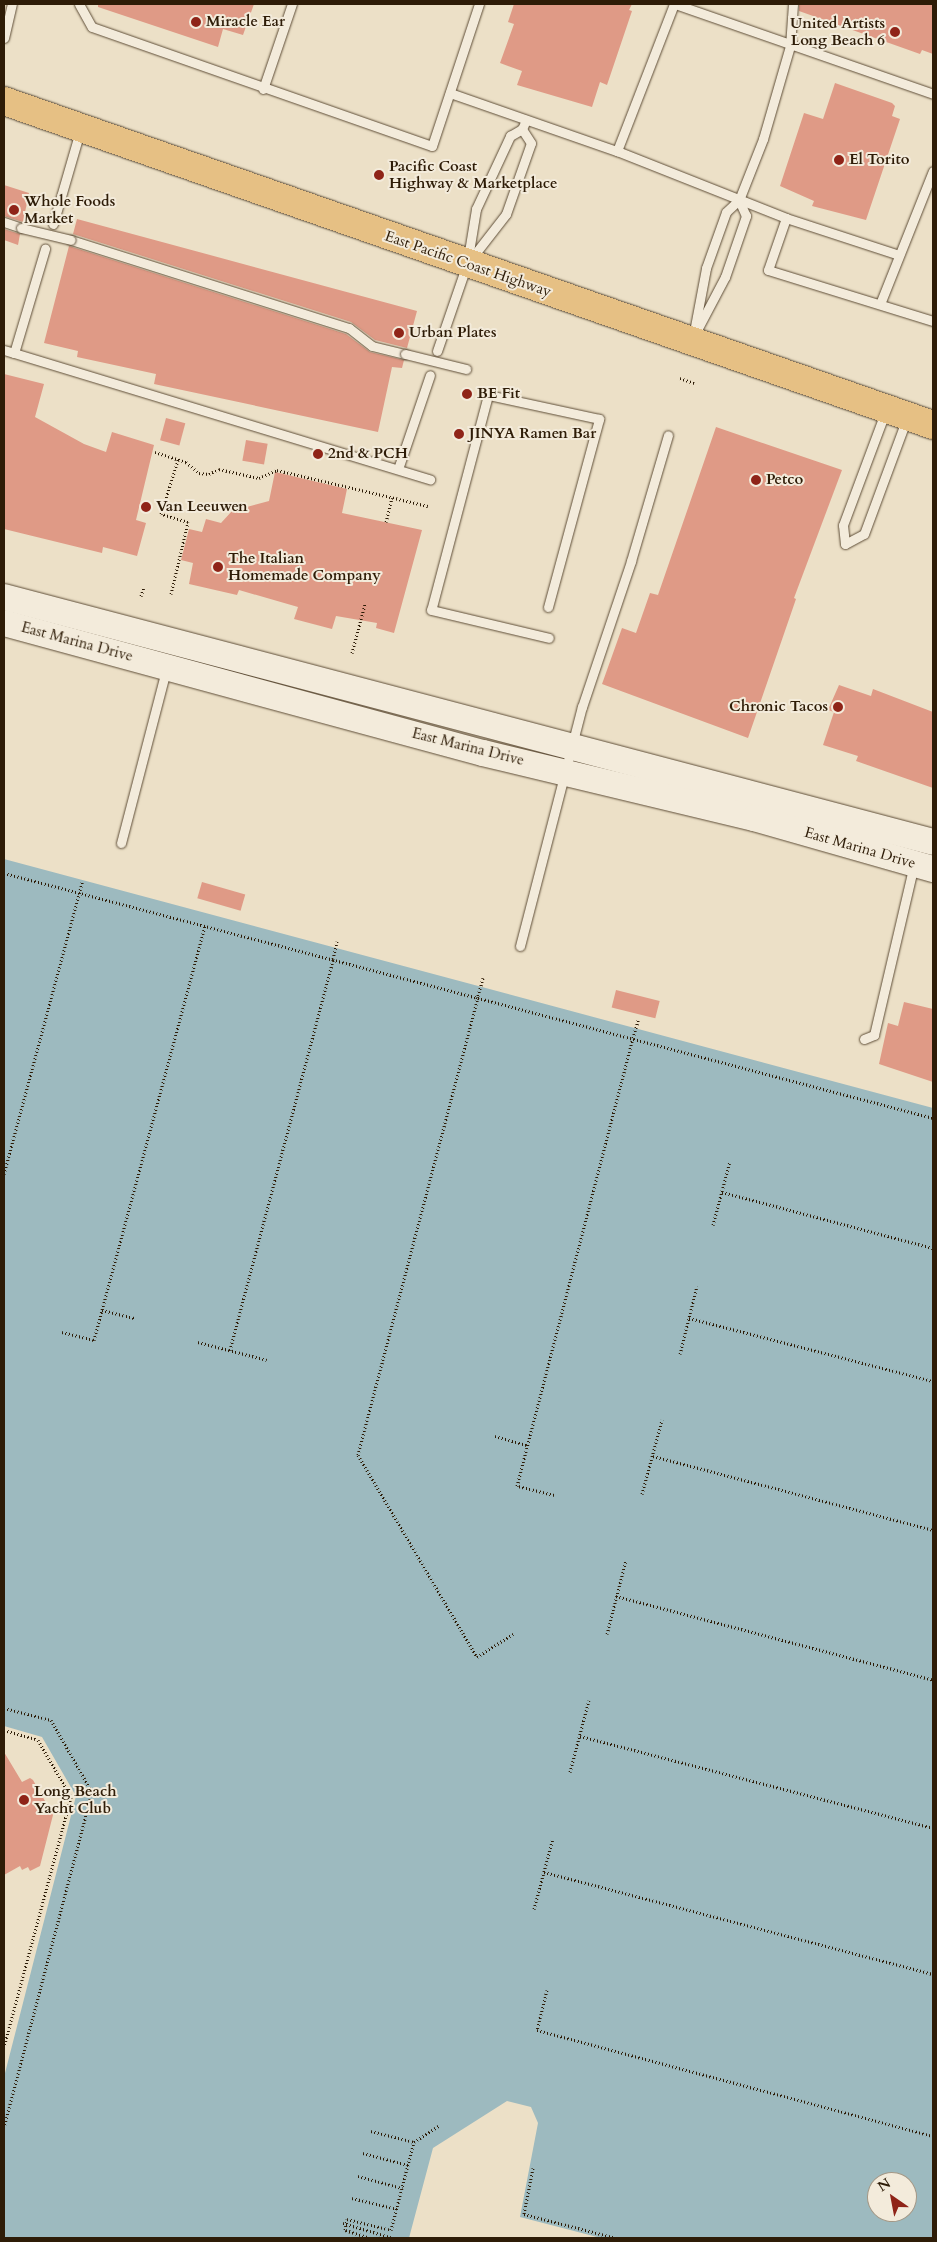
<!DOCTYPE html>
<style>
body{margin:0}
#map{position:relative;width:937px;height:2242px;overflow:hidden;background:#ece0c7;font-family:Cardo,serif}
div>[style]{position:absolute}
.water>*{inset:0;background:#9dbabf}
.building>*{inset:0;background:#df9a86;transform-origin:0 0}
.path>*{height:3px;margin-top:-1.5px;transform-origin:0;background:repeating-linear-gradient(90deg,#2e1c07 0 1px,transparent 0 3.5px)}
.roads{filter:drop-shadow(0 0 1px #5e4d37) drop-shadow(0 0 1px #5e4d37)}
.service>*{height:9px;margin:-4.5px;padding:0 4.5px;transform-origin:4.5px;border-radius:4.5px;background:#f3ebdb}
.secondary>*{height:26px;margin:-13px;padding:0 13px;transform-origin:13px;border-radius:13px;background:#f3ebdb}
.trunk>*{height:28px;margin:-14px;padding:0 14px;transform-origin:14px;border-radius:14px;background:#e6c084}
.bridges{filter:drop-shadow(0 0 1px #5e4d37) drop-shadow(0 0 1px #5e4d37)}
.service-bridge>*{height:9px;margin:-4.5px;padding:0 4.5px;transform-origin:4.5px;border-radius:4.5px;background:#f3ebdb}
.dots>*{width:14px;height:14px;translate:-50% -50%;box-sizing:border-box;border:2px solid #f3ebdb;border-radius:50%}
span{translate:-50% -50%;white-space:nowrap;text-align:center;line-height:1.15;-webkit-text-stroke:4px #f3ebdb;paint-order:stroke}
.poi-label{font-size:15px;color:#2e1c07;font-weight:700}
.left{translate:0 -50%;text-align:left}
.right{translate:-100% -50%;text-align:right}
.street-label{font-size:15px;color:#2e1c07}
.frame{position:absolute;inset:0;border:5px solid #2e1c07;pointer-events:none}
.north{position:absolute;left:867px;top:2172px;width:50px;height:50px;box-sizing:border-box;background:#f3ebdb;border:1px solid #a49886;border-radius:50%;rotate:327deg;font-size:14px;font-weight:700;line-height:20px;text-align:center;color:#2e1c07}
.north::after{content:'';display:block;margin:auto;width:18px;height:22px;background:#8f2418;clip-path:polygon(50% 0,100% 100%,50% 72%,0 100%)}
</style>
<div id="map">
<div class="water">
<i style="clip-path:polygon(evenodd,4px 859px,933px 1108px,933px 2238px,601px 2238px,520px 2217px,538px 2123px,531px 2107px,507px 2101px,433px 2148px,409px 2238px,4px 2238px,4px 2077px,76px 1796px,42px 1737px,4px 1726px,4px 859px,877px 2182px,907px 2182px,907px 2212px,877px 2212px,877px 2182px)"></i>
</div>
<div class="building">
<i style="clip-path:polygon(98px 4px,254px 4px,243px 35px,223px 29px,218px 47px,98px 7px)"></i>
<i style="clip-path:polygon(514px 4px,632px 4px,629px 10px,632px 11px,607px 85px,600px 82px,592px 107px,517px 85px,522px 71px,500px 63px,514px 24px,508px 22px)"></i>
<i style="clip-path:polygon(799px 4px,933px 4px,933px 54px,922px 50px,920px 54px,799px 11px)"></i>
<i style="clip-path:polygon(835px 83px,892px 103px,895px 106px,892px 116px,900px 119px,866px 220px,812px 206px,814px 201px,780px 186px,804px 113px,823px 119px)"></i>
<i style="clip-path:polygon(4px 185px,29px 193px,23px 222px,4px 216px)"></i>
<i style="clip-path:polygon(77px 219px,417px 311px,407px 348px,375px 340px,351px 322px,73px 234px)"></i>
<i style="clip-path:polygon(4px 229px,20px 234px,18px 245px,4px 240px)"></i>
<i style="clip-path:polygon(69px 246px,346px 334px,370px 352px,404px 360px,402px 368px,392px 367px,378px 432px,154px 384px,156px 374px,77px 357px,78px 351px,44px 343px)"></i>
<i style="clip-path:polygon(4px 374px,44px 384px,35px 417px,84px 444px,106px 452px,112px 432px,154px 445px,136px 520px,146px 523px,137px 556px,103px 547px,102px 553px,4px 529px)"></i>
<i style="left:166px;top:418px;width:20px;height:23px;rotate:15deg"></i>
<i style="clip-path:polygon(716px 427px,842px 470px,794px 598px,796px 599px,748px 738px,602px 684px,622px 628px,636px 633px,650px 593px,658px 595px)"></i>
<i style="left:246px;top:440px;width:22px;height:21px;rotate:10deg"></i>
<i style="clip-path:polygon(275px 472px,347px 489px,342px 513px,422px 530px,394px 633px,376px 628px,377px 623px,336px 616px,332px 629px,294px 619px,298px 607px,239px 590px,237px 595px,189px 584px,193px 563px,181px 560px,189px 529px,202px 532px,206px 519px,221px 523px,232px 511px,269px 501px)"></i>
<i style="clip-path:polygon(839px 685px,871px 696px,873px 689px,933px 712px,933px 788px,856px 761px,858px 756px,823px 745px,834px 712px,828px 710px)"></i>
<i style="left:202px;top:882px;width:45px;height:17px;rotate:16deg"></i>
<i style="left:616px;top:990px;width:45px;height:18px;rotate:14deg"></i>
<i style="clip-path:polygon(904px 1002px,933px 1009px,933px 1082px,879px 1064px,888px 1023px,898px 1026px)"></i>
<i style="clip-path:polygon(4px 1752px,22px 1782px,30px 1778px,33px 1780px,53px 1815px,40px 1866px,30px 1871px,28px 1867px,22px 1870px,20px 1866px,4px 1875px)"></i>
</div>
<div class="path">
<i style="left:680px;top:378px;width:15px;rotate:20deg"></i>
<i style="left:155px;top:452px;width:33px;rotate:18deg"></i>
<i style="left:186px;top:462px;width:17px;rotate:40deg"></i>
<i style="left:199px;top:473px;width:10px;rotate:6deg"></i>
<i style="left:209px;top:474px;width:11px;rotate:-27deg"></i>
<i style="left:219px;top:469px;width:41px;rotate:12.7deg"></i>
<i style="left:259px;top:478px;width:20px;rotate:-24deg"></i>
<i style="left:277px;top:470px;width:155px;rotate:13.4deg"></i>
<i style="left:386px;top:522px;width:25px;rotate:-76deg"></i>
<i style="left:171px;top:594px;width:74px;rotate:-76.7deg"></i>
<i style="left:188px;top:522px;width:28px;rotate:-163deg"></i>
<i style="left:161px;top:514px;width:57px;rotate:-72.5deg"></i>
<i style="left:141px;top:596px;width:9px;rotate:-72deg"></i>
<i style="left:352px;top:653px;width:51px;rotate:-75.1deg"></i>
<i style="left:4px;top:873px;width:961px;rotate:14.77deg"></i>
<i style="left:333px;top:959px;width:18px;rotate:-77deg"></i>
<i style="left:478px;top:997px;width:473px;rotate:104.7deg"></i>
<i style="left:358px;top:1455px;width:234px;rotate:59.5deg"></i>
<i style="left:477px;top:1657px;width:43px;rotate:-32.6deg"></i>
<i style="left:477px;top:999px;width:22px;rotate:-74deg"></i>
<i style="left:633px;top:1038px;width:19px;rotate:-74deg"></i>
<i style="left:4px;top:1174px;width:304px;rotate:-75deg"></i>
<i style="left:722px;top:1192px;width:218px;rotate:14.9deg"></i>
<i style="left:713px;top:1225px;width:66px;rotate:-75.1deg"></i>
<i style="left:102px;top:1310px;width:34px;rotate:14deg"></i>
<i style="left:689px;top:1318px;width:252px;rotate:14.5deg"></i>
<i style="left:62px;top:1332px;width:33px;rotate:14deg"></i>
<i style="left:94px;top:1340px;width:429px;rotate:-75deg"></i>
<i style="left:198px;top:1342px;width:71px;rotate:14.6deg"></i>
<i style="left:230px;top:1350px;width:404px;rotate:-75.2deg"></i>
<i style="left:680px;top:1354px;width:70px;rotate:-76deg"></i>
<i style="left:495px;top:1436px;width:33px;rotate:16deg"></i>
<i style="left:653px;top:1456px;width:290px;rotate:14.8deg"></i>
<i style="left:642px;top:1494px;width:77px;rotate:-74.9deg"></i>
<i style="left:554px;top:1495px;width:38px;rotate:-166deg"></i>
<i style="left:517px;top:1486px;width:462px;rotate:-75.5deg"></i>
<i style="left:616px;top:1596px;width:328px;rotate:14.8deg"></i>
<i style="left:607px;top:1634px;width:76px;rotate:-75.6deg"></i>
<i style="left:4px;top:1708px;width:49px;rotate:14.3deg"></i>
<i style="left:51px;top:1720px;width:83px;rotate:60.3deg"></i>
<i style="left:92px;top:1792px;width:346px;rotate:104.7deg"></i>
<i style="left:4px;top:1730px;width:35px;rotate:16deg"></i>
<i style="left:38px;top:1740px;width:66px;rotate:59.9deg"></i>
<i style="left:71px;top:1797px;width:259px;rotate:105deg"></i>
<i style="left:580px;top:1736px;width:365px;rotate:14.6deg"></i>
<i style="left:570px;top:1772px;width:74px;rotate:-75.2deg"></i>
<i style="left:544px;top:1872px;width:402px;rotate:14.7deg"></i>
<i style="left:534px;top:1909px;width:73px;rotate:-75deg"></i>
<i style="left:547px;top:1990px;width:41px;rotate:104deg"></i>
<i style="left:537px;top:2030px;width:410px;rotate:15deg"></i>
<i style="left:371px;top:2131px;width:44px;rotate:14.3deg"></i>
<i style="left:363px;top:2153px;width:47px;rotate:14.9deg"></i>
<i style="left:533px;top:2168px;width:47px;rotate:101.1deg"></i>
<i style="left:524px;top:2214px;width:95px;rotate:14.6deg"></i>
<i style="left:358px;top:2176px;width:46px;rotate:15.3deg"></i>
<i style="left:352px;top:2198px;width:46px;rotate:13.7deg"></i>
<i style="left:343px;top:2223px;width:52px;rotate:16.7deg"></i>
<i style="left:370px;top:2238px;width:26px;rotate:-162deg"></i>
<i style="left:345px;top:2230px;width:11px;rotate:-80deg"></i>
<i style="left:347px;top:2219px;width:45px;rotate:14deg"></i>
<i style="left:391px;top:2230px;width:91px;rotate:-75.4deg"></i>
<i style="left:414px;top:2142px;width:31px;rotate:-33deg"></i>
</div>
<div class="roads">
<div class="service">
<i style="left:79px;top:4px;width:26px;rotate:61deg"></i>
<i style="left:92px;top:27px;width:360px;rotate:19.3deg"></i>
<i style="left:432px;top:146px;width:150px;rotate:-71.7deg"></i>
<i style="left:675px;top:4px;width:273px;rotate:19.2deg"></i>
<i style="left:4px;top:38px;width:35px;rotate:-77deg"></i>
<i style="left:263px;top:89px;width:90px;rotate:-71.2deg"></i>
<i style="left:450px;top:93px;width:177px;rotate:19.2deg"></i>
<i style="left:617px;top:151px;width:182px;rotate:21.6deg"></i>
<i style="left:786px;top:218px;width:55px;rotate:109.1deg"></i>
<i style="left:768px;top:270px;width:173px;rotate:17.2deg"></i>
<i style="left:617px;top:151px;width:158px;rotate:-68.8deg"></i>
<i style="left:786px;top:218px;width:119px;rotate:18.1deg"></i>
<i style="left:4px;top:222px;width:18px;rotate:19deg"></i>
<i style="left:53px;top:224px;width:97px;rotate:-73.8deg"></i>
<i style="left:71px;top:240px;width:292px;rotate:17.6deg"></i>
<i style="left:349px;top:328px;width:29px;rotate:38deg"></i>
<i style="left:372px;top:346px;width:34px;rotate:14deg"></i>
<i style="left:471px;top:259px;width:57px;rotate:-52.1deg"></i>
<i style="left:506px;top:214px;width:75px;rotate:-70.6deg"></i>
<i style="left:531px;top:143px;width:17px;rotate:-123deg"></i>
<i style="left:880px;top:304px;width:143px;rotate:-68.3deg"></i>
<i style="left:697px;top:330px;width:60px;rotate:-62.2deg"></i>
<i style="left:725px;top:277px;width:65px;rotate:-71deg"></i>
<i style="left:746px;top:216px;width:17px;rotate:-114deg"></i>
<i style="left:693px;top:337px;width:70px;rotate:-79.3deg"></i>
<i style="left:706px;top:268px;width:59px;rotate:-70.3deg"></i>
<i style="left:726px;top:212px;width:18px;rotate:-43deg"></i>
<i style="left:739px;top:200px;width:66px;rotate:-68.5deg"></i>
<i style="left:763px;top:139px;width:97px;rotate:-73.8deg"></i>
<i style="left:790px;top:46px;width:42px;rotate:-85.9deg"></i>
<i style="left:4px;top:350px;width:10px;rotate:17deg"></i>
<i style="left:14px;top:353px;width:109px;rotate:-73.4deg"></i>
<i style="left:437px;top:351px;width:92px;rotate:-71deg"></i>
<i style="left:467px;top:264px;width:56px;rotate:-80.7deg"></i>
<i style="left:476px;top:209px;width:81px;rotate:-65deg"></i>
<i style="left:510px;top:136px;width:14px;rotate:-30deg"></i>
<i style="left:522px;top:129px;width:10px;rotate:-66deg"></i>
<i style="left:14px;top:353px;width:435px;rotate:16.9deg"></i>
<i style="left:886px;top:410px;width:123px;rotate:110.5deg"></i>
<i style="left:843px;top:525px;width:19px;rotate:84deg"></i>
<i style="left:845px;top:544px;width:21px;rotate:-28deg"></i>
<i style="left:864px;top:534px;width:124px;rotate:-69.7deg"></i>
<i style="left:398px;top:469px;width:99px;rotate:-71.2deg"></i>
<i style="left:548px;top:607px;width:195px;rotate:-74.8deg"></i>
<i style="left:599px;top:419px;width:114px;rotate:-167.8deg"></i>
<i style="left:488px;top:395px;width:222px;rotate:104.8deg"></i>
<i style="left:431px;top:610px;width:121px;rotate:13.3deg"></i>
<i style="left:121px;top:843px;width:179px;rotate:-75.4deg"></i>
<i style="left:520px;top:946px;width:247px;rotate:-75.5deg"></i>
<i style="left:582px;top:707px;width:154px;rotate:-71.4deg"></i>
<i style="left:631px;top:561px;width:131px;rotate:-73.6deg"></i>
<i style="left:864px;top:1039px;width:11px;rotate:-22deg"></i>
<i style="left:874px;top:1035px;width:175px;rotate:-76.8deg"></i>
</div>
<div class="secondary">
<i style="left:4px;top:597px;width:961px;rotate:14.77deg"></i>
<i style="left:4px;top:623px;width:496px;rotate:15.2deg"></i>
<i style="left:483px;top:753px;width:279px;rotate:13.5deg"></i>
<i style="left:754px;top:818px;width:186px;rotate:15.9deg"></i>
</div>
<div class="trunk">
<i style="left:4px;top:101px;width:984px;rotate:19.23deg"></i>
</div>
</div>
<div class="bridges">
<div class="service-bridge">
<i style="left:21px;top:228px;width:51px;rotate:13.5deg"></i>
<i style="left:405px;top:354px;width:63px;rotate:13.8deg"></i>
</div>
</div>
<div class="dots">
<i style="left:196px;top:22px;background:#8f2418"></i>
<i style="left:895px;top:32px;background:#8f2418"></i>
<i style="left:839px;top:160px;background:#8f2418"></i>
<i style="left:379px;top:175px;background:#8f2418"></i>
<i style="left:14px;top:210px;background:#8f2418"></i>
<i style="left:399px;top:333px;background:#8f2418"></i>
<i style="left:467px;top:394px;background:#8f2418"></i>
<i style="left:459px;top:434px;background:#8f2418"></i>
<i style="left:318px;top:454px;background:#8f2418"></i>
<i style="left:756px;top:480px;background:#8f2418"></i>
<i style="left:146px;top:507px;background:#8f2418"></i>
<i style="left:218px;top:567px;background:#8f2418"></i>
<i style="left:838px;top:707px;background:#8f2418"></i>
<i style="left:24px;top:1800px;background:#8f2418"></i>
</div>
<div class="poi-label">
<span class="left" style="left:206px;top:22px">Miracle Ear</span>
<span class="right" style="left:885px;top:32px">United Artists<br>Long Beach 6</span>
<span class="left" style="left:849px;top:160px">El Torito</span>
<span class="left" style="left:389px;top:175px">Pacific Coast<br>Highway &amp; Marketplace</span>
<span class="left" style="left:24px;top:210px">Whole Foods<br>Market</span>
<span class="left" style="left:409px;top:333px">Urban Plates</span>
<span class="left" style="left:477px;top:394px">BE Fit</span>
<span class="left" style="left:469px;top:434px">JINYA Ramen Bar</span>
<span class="left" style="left:328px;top:454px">2nd &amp; PCH</span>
<span class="left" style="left:766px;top:480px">Petco</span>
<span class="left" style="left:156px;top:507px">Van Leeuwen</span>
<span class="left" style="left:228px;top:567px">The Italian<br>Homemade Company</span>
<span class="right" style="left:828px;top:707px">Chronic Tacos</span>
<span class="left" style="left:34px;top:1800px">Long Beach<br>Yacht Club</span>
</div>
<div class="street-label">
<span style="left:468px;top:264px;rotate:19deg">East Pacific Coast Highway</span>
<span style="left:77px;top:642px;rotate:15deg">East Marina Drive</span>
<span style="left:468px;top:747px;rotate:14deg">East Marina Drive</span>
<span style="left:860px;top:848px;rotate:16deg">East Marina Drive</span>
</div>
<div class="frame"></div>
<div class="north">N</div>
</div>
